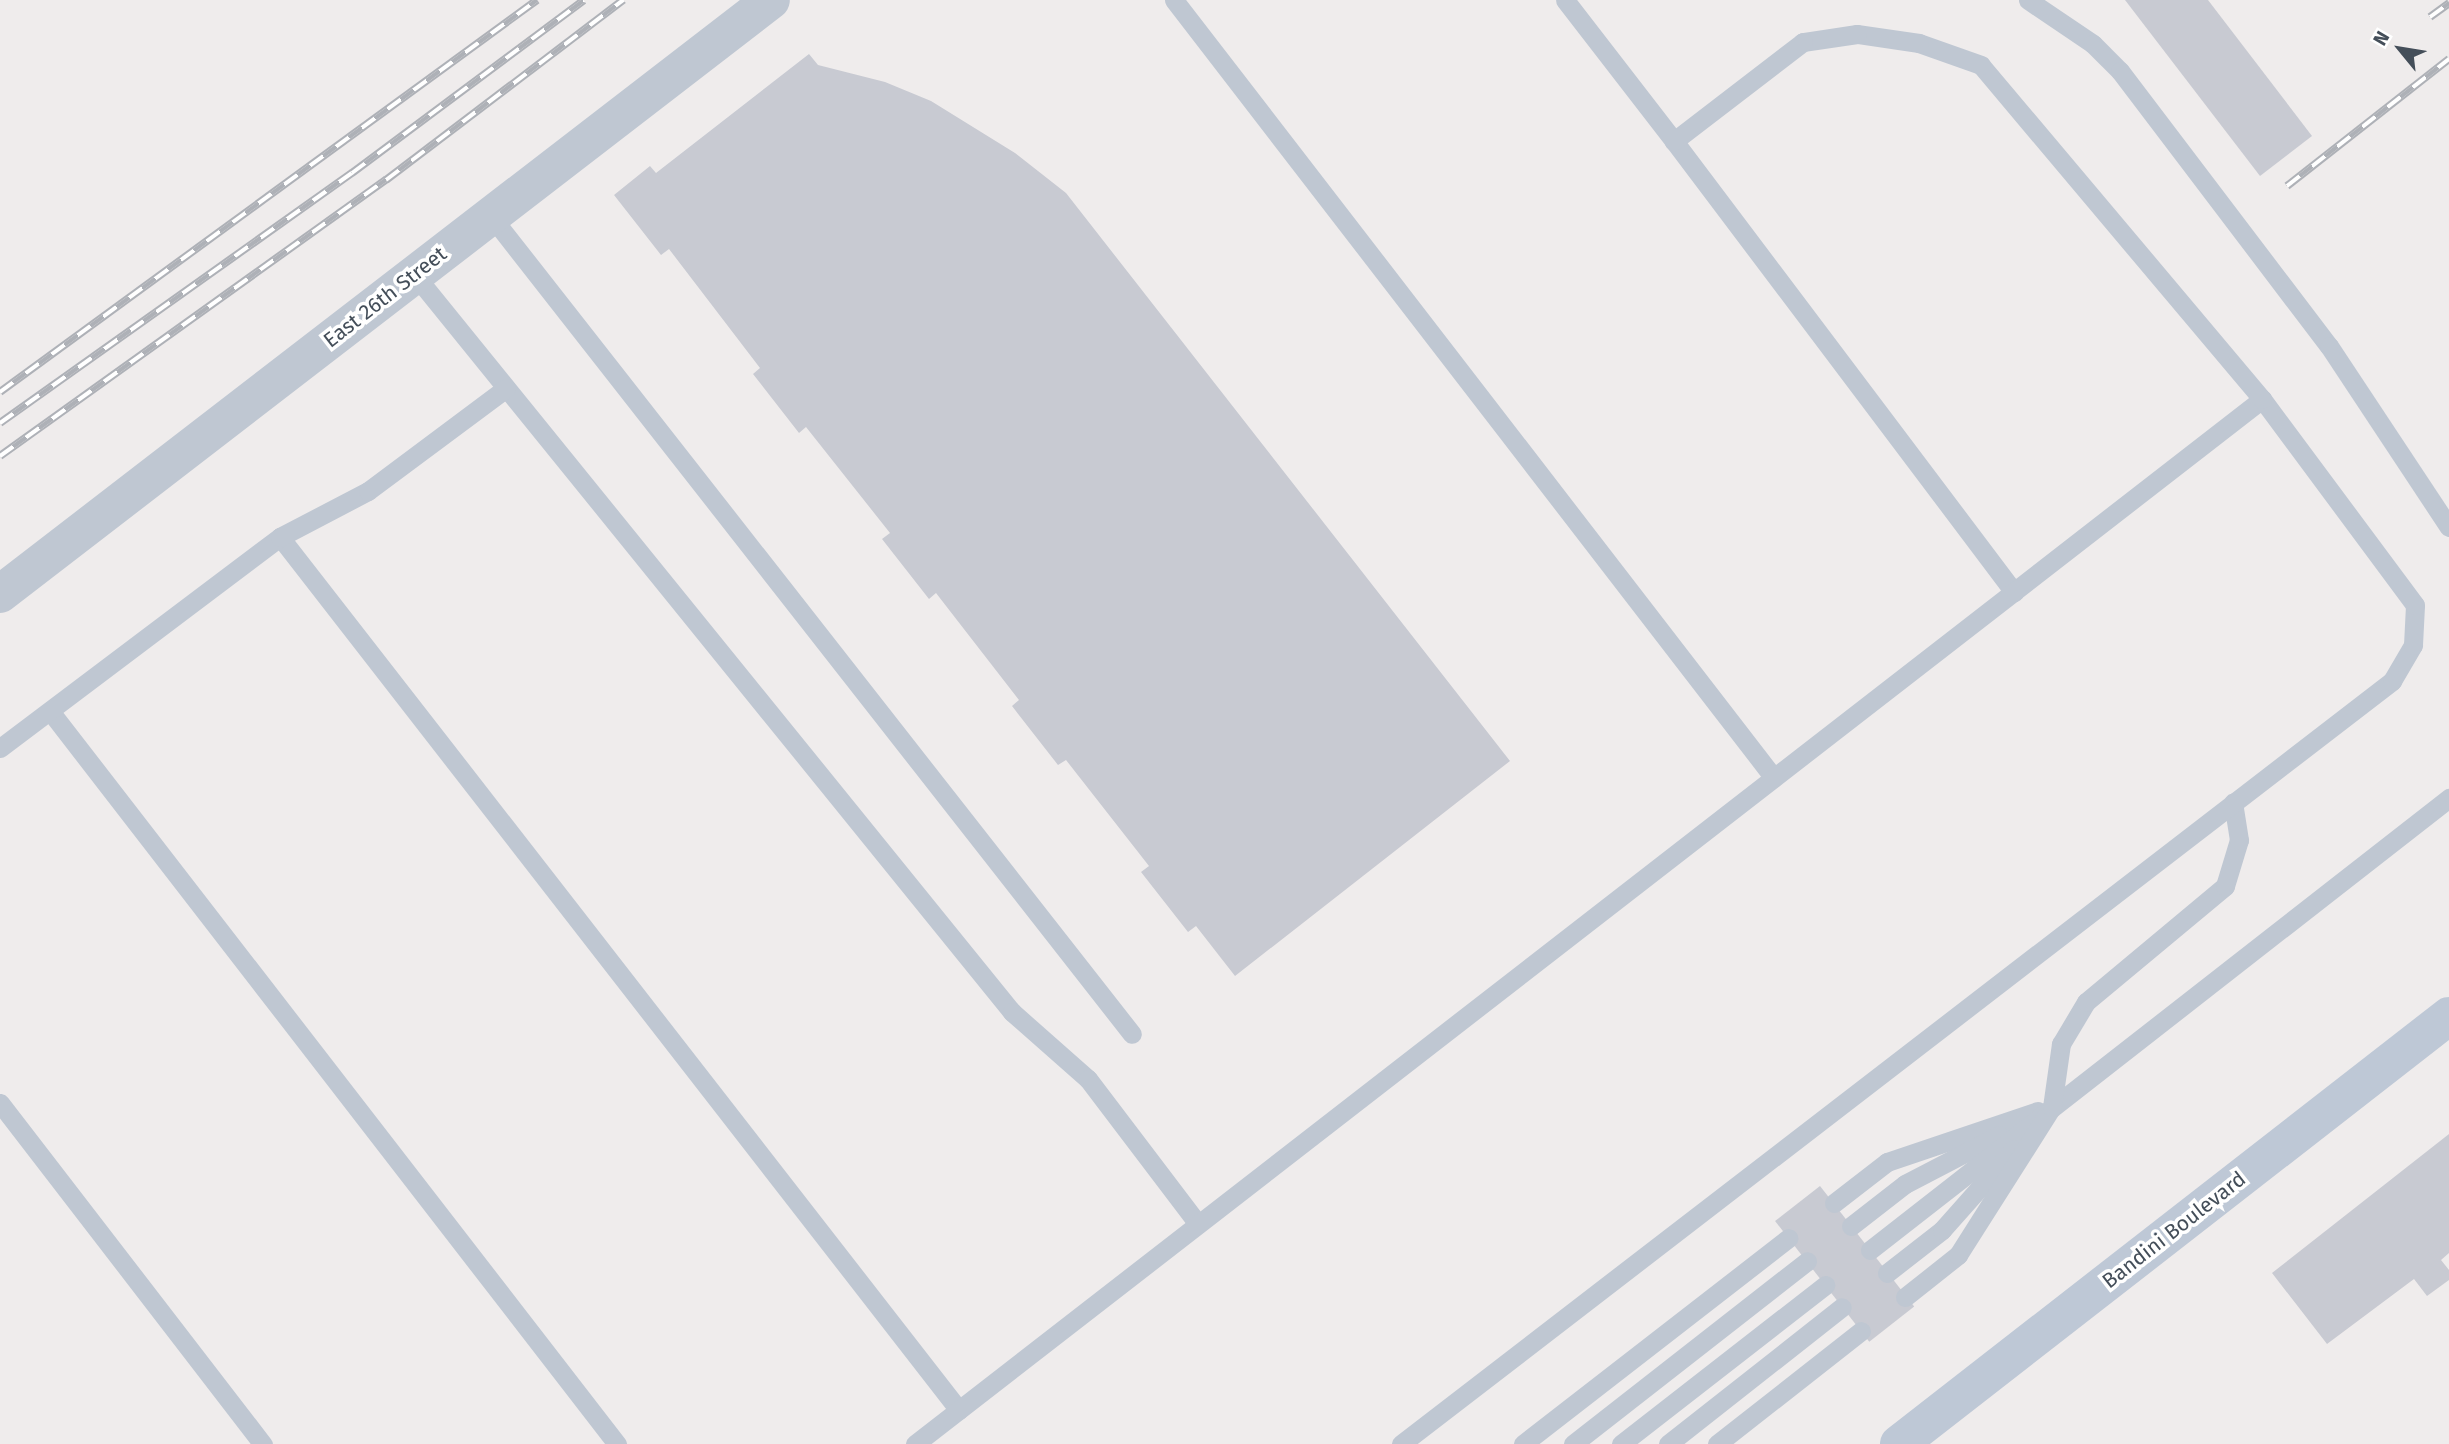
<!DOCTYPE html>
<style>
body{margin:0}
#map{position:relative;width:2449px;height:1444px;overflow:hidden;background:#efecec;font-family:"Fira Sans",sans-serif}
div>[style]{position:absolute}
.building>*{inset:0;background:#c8cad2;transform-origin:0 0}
.service>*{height:19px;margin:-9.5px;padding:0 9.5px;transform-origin:9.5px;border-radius:9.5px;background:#bfc7d2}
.tertiary>*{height:38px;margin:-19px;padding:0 19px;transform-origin:19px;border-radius:19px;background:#bfc7d2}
.secondary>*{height:38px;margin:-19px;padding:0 19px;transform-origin:19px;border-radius:19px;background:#bec8d6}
.rail>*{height:8px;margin-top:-4px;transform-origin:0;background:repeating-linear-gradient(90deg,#fff 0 16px,#aeb1b7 0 32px);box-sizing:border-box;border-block:2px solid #aeb1b7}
span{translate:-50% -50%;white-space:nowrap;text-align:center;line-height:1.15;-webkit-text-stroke:7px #fff;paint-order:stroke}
.street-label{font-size:21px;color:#444e59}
.north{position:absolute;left:2365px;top:14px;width:70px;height:70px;-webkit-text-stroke:5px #fff;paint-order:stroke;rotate:300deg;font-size:19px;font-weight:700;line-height:28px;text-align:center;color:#444e59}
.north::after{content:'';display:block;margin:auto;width:24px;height:32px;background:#444e59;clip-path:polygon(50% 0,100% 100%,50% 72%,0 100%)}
</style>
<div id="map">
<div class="building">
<i style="clip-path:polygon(2125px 0,2208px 0,2312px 136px,2260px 176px)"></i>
<i style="clip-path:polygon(809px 54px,818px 65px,885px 82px,931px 101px,1015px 153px,1066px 193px,1510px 761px,1235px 976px,1196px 926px,1188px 932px,1141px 872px,1149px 866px,1066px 760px,1058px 765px,1012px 706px,1019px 700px,936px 593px,929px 599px,882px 539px,890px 533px,806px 427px,799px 433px,753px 374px,760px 368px,669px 249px,661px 255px,614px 195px,650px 166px,656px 173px)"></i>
<i style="clip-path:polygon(2449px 1134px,2449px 1253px,2441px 1260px,2449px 1270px,2449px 1280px,2427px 1296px,2414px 1279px,2327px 1344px,2272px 1273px)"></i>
<i style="left:1820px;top:1186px;width:153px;height:57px;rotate:52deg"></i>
</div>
<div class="service">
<i style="left:1174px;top:0;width:982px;rotate:52.36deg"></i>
<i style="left:2028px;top:0;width:78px;rotate:34.1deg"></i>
<i style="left:2093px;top:44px;width:38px;rotate:45deg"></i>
<i style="left:2120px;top:71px;width:345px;rotate:52.8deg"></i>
<i style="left:2329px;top:346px;width:217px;rotate:56.5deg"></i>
<i style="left:1674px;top:141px;width:565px;rotate:52.99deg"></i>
<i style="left:491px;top:216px;width:1039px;rotate:51.92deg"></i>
<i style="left:414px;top:274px;width:950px;rotate:50.98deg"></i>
<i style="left:1012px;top:1012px;width:101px;rotate:41.4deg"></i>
<i style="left:1088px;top:1079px;width:182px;rotate:52.8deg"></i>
<i style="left:280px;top:537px;width:1106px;rotate:52.13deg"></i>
<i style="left:50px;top:711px;width:927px;rotate:52.28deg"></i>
<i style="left:0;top:748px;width:351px;rotate:-37deg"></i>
<i style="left:280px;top:537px;width:99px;rotate:-27.6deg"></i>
<i style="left:368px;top:491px;width:172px;rotate:-36.7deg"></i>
<i style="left:0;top:1103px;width:431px;rotate:52.4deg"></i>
<i style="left:1834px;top:1203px;width:67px;rotate:-37.7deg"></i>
<i style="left:1887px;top:1162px;width:159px;rotate:-18.7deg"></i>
<i style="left:1851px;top:1226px;width:68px;rotate:-37.9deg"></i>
<i style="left:1905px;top:1184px;width:106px;rotate:-27.5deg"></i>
<i style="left:1870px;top:1250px;width:735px;rotate:-37.98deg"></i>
<i style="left:1887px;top:1273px;width:70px;rotate:-38deg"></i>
<i style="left:1942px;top:1230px;width:108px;rotate:-48.4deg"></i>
<i style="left:1905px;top:1297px;width:68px;rotate:-38.4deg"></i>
<i style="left:1958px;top:1255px;width:175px;rotate:-57.6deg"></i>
<i style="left:2052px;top:1107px;width:64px;rotate:-81.9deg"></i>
<i style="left:2061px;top:1044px;width:49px;rotate:-59.2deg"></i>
<i style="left:2086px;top:1002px;width:181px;rotate:-39.8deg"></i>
<i style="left:2225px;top:886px;width:48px;rotate:-73.1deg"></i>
<i style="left:2239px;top:840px;width:38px;rotate:-99deg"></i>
<i style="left:915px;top:1444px;width:1705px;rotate:-37.8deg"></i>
<i style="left:1401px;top:1444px;width:1251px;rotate:-37.59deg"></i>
<i style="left:2392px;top:681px;width:42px;rotate:-59.7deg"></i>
<i style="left:2413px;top:645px;width:40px;rotate:-87.1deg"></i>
<i style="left:2415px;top:605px;width:257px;rotate:-126.6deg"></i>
<i style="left:2262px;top:399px;width:436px;rotate:-130.1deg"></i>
<i style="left:1981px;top:65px;width:66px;rotate:-160.5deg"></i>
<i style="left:1919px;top:43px;width:63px;rotate:-171.7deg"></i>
<i style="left:1857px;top:34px;width:55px;rotate:171.6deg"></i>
<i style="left:1803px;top:42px;width:163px;rotate:142.5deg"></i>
<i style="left:1674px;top:141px;width:178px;rotate:-127.7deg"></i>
<i style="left:1523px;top:1444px;width:336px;rotate:-37.8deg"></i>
<i style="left:1573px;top:1444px;width:297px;rotate:-38deg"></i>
<i style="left:1621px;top:1444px;width:259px;rotate:-37.9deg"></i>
<i style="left:1668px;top:1444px;width:221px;rotate:-38.2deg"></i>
<i style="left:1717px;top:1444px;width:183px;rotate:-38.1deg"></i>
</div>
<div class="tertiary">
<i style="left:0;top:594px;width:973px;rotate:-37.61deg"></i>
</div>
<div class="secondary">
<i style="left:1899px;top:1444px;width:697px;rotate:-37.89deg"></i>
</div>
<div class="rail">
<i style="left:2430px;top:17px;width:24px;rotate:-36deg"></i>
<i style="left:2287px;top:186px;width:206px;rotate:-38.1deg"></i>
<i style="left:0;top:392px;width:665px;rotate:-36.13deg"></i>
<i style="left:0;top:423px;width:432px;rotate:-35.4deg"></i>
<i style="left:352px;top:173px;width:289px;rotate:-36.7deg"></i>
<i style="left:0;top:456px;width:475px;rotate:-35.6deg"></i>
<i style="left:386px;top:180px;width:298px;rotate:-37.2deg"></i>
</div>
<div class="street-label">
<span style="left:385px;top:297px;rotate:-38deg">East 26th Street</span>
<span style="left:2174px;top:1230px;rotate:-38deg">Bandini Boulevard</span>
</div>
<div class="north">N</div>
</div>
